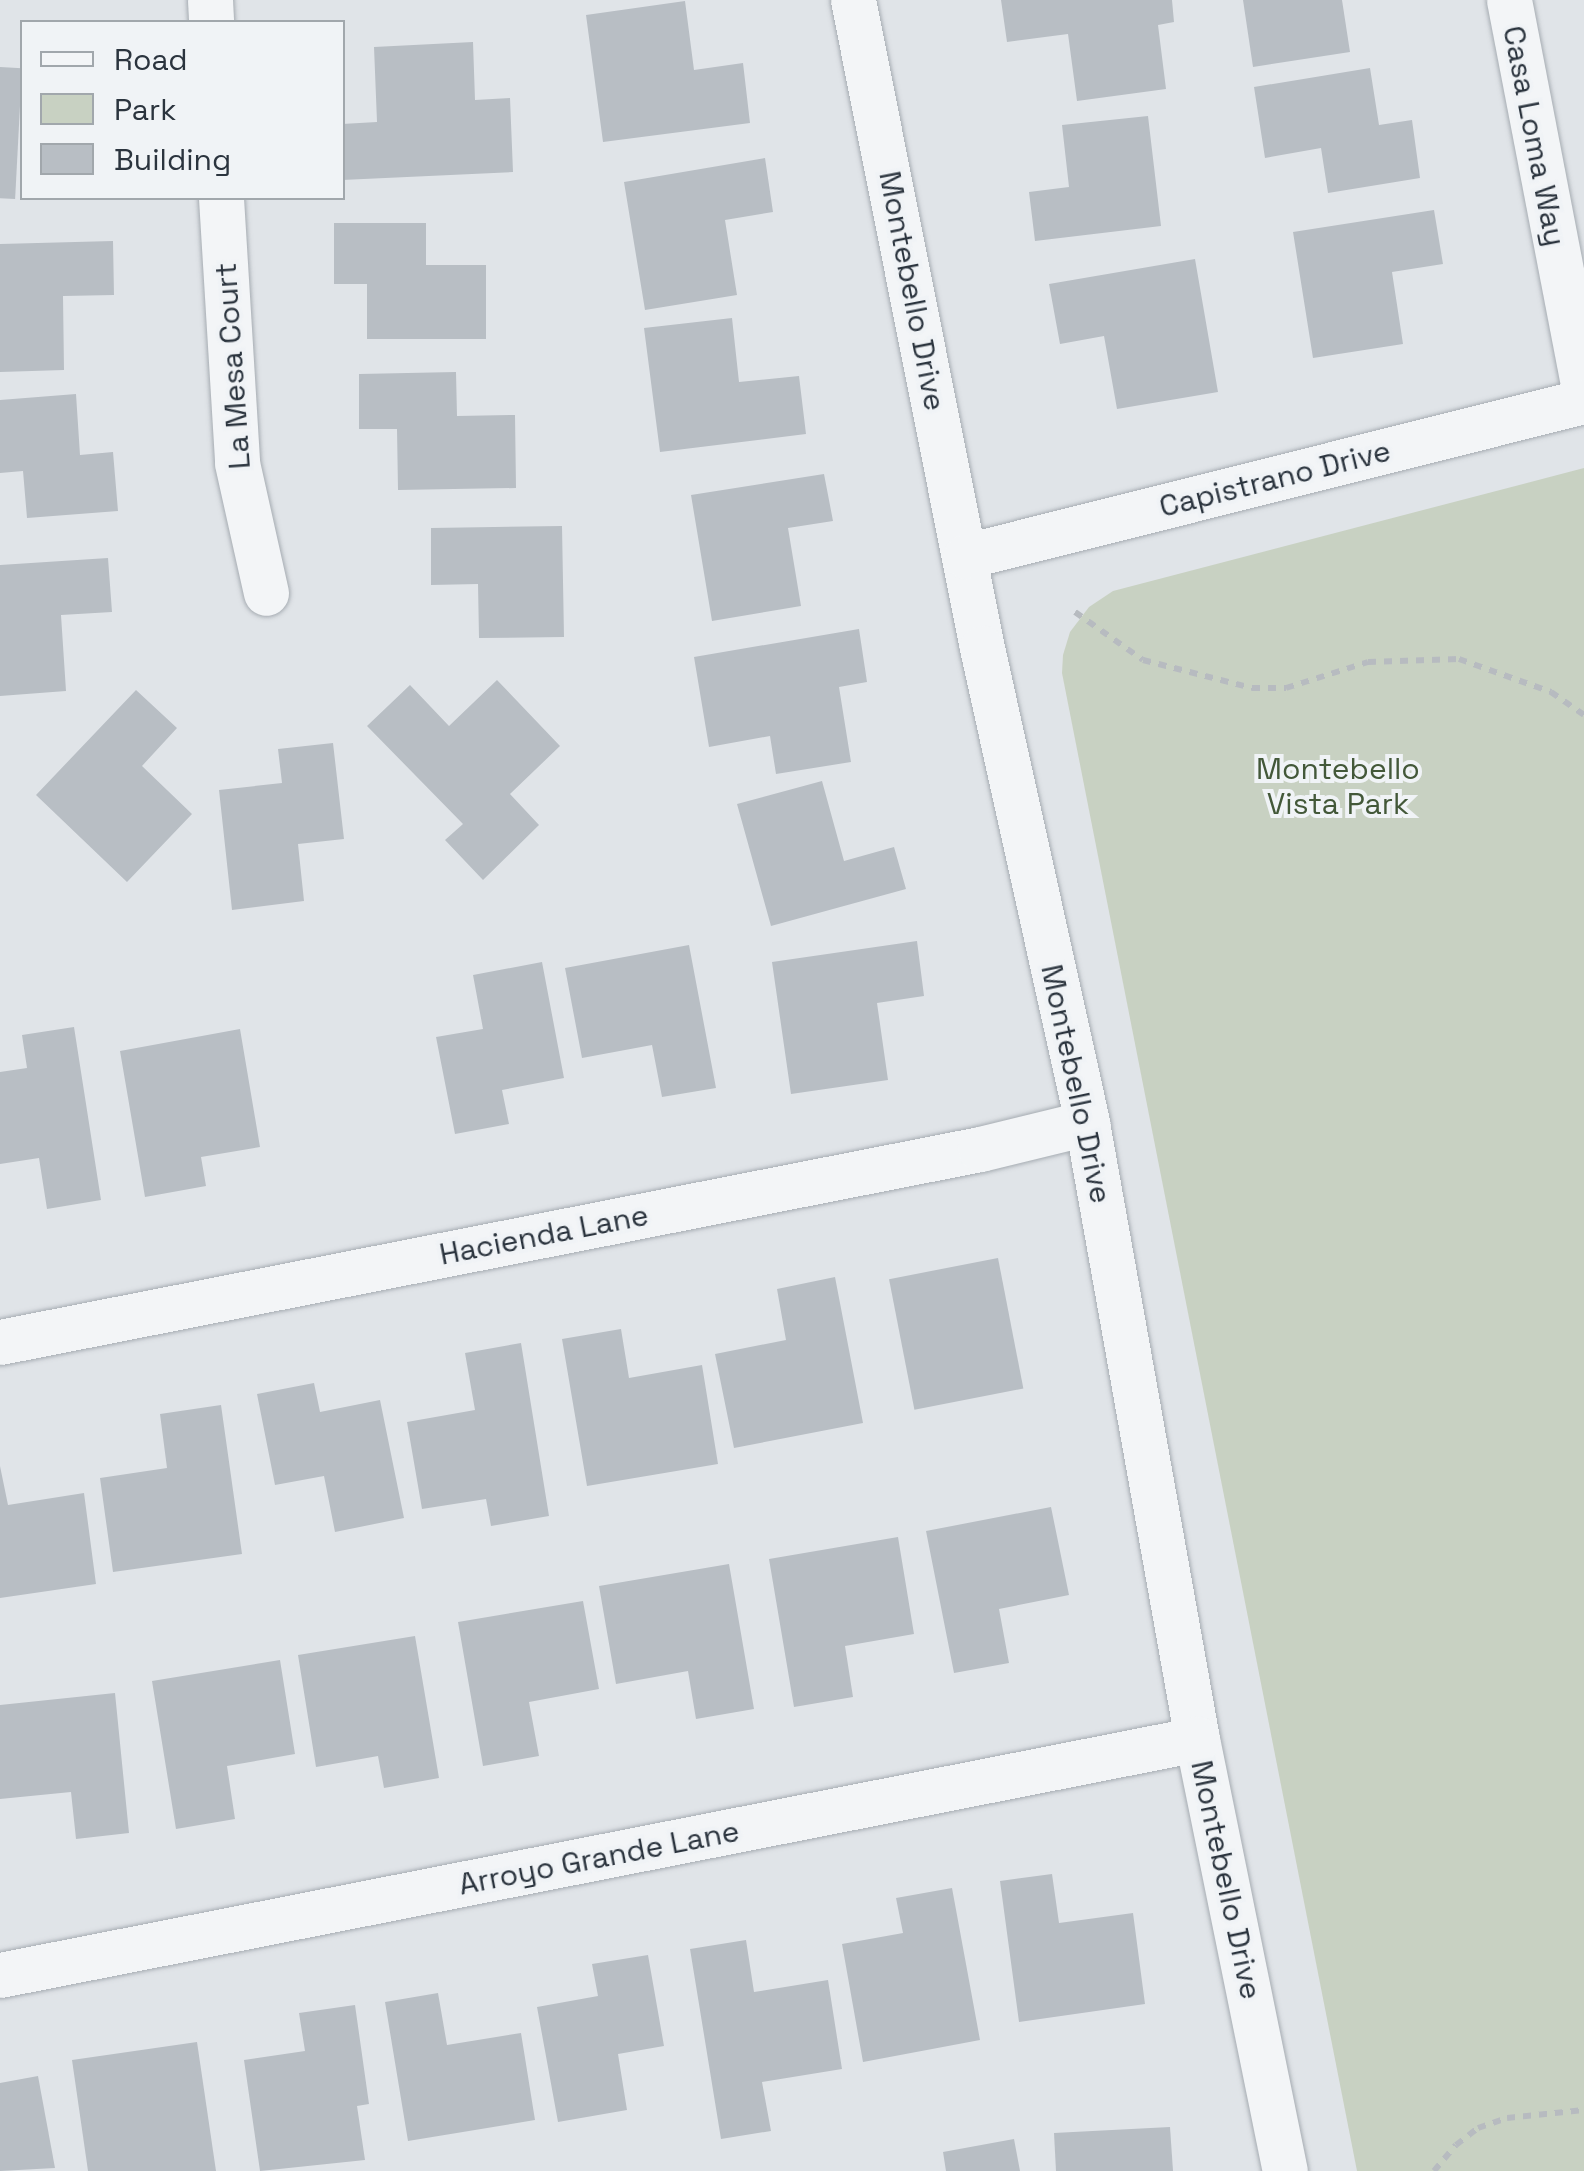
<!DOCTYPE html>
<style>
body{margin:0}
#map{position:relative;width:1584px;height:2171px;overflow:hidden;background:#e0e4e8;font-family:"Space Grotesk",sans-serif}
div>[style]{position:absolute}
.green>*{inset:0;background:#c8d1c2}
.building>*{inset:0;background:#b8bec4;transform-origin:0 0}
.path>*{height:6px;margin-top:-3px;transform-origin:0;background:repeating-linear-gradient(90deg,#b7bbc0 0 8px,transparent 0 16px)}
.roads{filter:drop-shadow(0 0 2px #a6acb2) drop-shadow(0 0 2px #a6acb2)}
.street>*{height:45px;margin:-22.5px;padding:0 22.5px;transform-origin:22.5px;border-radius:22.5px;background:#f3f5f7}
span{translate:-50% -50%;white-space:nowrap;text-align:center;line-height:1.15;-webkit-text-stroke:8px #f0f3f6;paint-order:stroke}
.street-label{font-size:30px;color:#2b343e}
.park-label{font-size:30px;color:#435839}
.legend{position:absolute;left:20px;top:20px;width:325px;height:180px;box-sizing:border-box;background:#f0f3f6;border:2px solid #a1a7ac;margin:0;padding:12px 18px;list-style:none;font-size:30px;color:#2b343e}
.legend li{display:flex;align-items:center;gap:20px;height:50px}
.legend b{width:50px;border:2px solid #a1a7ac}
</style>
<div id="map">
<div class="green">
<i style="clip-path:polygon(1584px 468px,1584px 2171px,1357px 2171px,1062px 673px,1063px 655px,1070px 632px,1089px 607px,1113px 591px)"></i>
</div>
<div class="building">
<i style="clip-path:polygon(1001px 0,1172px 0,1174px 22px,1158px 25px,1166px 89px,1077px 101px,1068px 34px,1007px 42px)"></i>
<i style="clip-path:polygon(1243px 0,1342px 0,1350px 52px,1253px 67px)"></i>
<i style="clip-path:polygon(685px 1px,694px 70px,743px 63px,750px 123px,603px 142px,586px 15px)"></i>
<i style="clip-path:polygon(473px 42px,475px 100px,510px 98px,513px 172px,342px 180px,342px 124px,377px 122px,374px 47px)"></i>
<i style="left:0;top:67px;width:22px;height:131px;rotate:3deg"></i>
<i style="clip-path:polygon(1370px 68px,1379px 125px,1412px 120px,1420px 178px,1328px 193px,1321px 148px,1265px 158px,1254px 87px)"></i>
<i style="clip-path:polygon(1148px 116px,1161px 226px,1035px 241px,1029px 192px,1069px 187px,1062px 125px)"></i>
<i style="clip-path:polygon(765px 158px,773px 212px,725px 220px,737px 295px,645px 310px,624px 182px)"></i>
<i style="clip-path:polygon(1434px 210px,1443px 264px,1392px 272px,1403px 344px,1313px 358px,1293px 232px)"></i>
<i style="clip-path:polygon(334px 223px,426px 223px,426px 265px,486px 265px,486px 339px,367px 339px,367px 284px,334px 284px)"></i>
<i style="clip-path:polygon(113px 241px,114px 295px,63px 296px,64px 370px,0 372px,0 244px)"></i>
<i style="clip-path:polygon(1195px 259px,1218px 392px,1117px 409px,1104px 336px,1060px 344px,1049px 284px)"></i>
<i style="clip-path:polygon(732px 318px,739px 382px,799px 376px,806px 434px,660px 452px,644px 328px)"></i>
<i style="clip-path:polygon(456px 372px,457px 416px,515px 415px,516px 488px,398px 490px,397px 429px,359px 429px,359px 374px)"></i>
<i style="clip-path:polygon(76px 394px,80px 455px,113px 452px,118px 511px,27px 518px,23px 471px,0 473px,0 400px)"></i>
<i style="clip-path:polygon(824px 474px,833px 521px,788px 528px,801px 606px,712px 621px,691px 495px)"></i>
<i style="clip-path:polygon(562px 526px,564px 637px,479px 638px,478px 584px,431px 585px,431px 528px)"></i>
<i style="clip-path:polygon(108px 558px,112px 612px,61px 615px,66px 691px,0 696px,0 565px)"></i>
<i style="clip-path:polygon(859px 629px,867px 682px,839px 687px,851px 762px,776px 774px,770px 736px,709px 747px,694px 657px)"></i>
<i style="clip-path:polygon(497px 680px,560px 746px,510px 794px,539px 825px,483px 880px,445px 840px,463px 824px,367px 726px,410px 685px,449px 726px)"></i>
<i style="clip-path:polygon(136px 690px,177px 728px,142px 766px,192px 814px,127px 882px,36px 795px)"></i>
<i style="clip-path:polygon(333px 743px,344px 839px,298px 844px,304px 901px,232px 910px,219px 790px,282px 783px,278px 749px)"></i>
<i style="clip-path:polygon(822px 781px,844px 861px,894px 847px,906px 889px,771px 926px,737px 804px)"></i>
<i style="clip-path:polygon(917px 941px,924px 996px,877px 1003px,888px 1080px,791px 1094px,772px 962px)"></i>
<i style="clip-path:polygon(689px 945px,716px 1088px,662px 1097px,652px 1045px,582px 1058px,565px 968px)"></i>
<i style="clip-path:polygon(542px 962px,564px 1078px,502px 1090px,509px 1124px,455px 1134px,436px 1037px,483px 1029px,473px 975px)"></i>
<i style="clip-path:polygon(74px 1027px,101px 1200px,47px 1209px,39px 1158px,0 1164px,0 1072px,27px 1068px,22px 1035px)"></i>
<i style="clip-path:polygon(240px 1029px,260px 1147px,201px 1157px,206px 1186px,145px 1197px,120px 1051px)"></i>
<i style="left:998px;top:1258px;width:133px;height:111px;rotate:79deg"></i>
<i style="clip-path:polygon(835px 1277px,863px 1423px,734px 1448px,715px 1354px,786px 1340px,777px 1289px)"></i>
<i style="clip-path:polygon(621px 1329px,629px 1378px,702px 1365px,718px 1464px,587px 1486px,562px 1339px)"></i>
<i style="clip-path:polygon(521px 1343px,549px 1516px,491px 1526px,486px 1499px,422px 1509px,407px 1422px,475px 1410px,465px 1353px)"></i>
<i style="clip-path:polygon(314px 1383px,320px 1412px,380px 1400px,404px 1518px,335px 1532px,324px 1476px,275px 1485px,257px 1394px)"></i>
<i style="clip-path:polygon(221px 1405px,242px 1554px,113px 1572px,100px 1478px,167px 1468px,160px 1414px)"></i>
<i style="clip-path:polygon(0 1466px,8px 1505px,84px 1493px,96px 1584px,0 1598px)"></i>
<i style="clip-path:polygon(1051px 1507px,1069px 1595px,999px 1609px,1009px 1663px,954px 1673px,926px 1531px)"></i>
<i style="clip-path:polygon(898px 1537px,914px 1634px,845px 1646px,853px 1697px,794px 1707px,769px 1559px)"></i>
<i style="clip-path:polygon(729px 1564px,754px 1709px,696px 1719px,688px 1671px,616px 1684px,599px 1586px)"></i>
<i style="clip-path:polygon(583px 1601px,599px 1689px,529px 1702px,539px 1756px,483px 1766px,458px 1622px)"></i>
<i style="clip-path:polygon(415px 1636px,439px 1778px,384px 1788px,378px 1756px,316px 1767px,298px 1655px)"></i>
<i style="clip-path:polygon(280px 1660px,295px 1754px,227px 1766px,235px 1819px,176px 1829px,152px 1681px)"></i>
<i style="clip-path:polygon(115px 1693px,129px 1833px,76px 1839px,71px 1792px,0 1799px,0 1705px)"></i>
<i style="clip-path:polygon(1052px 1874px,1059px 1923px,1133px 1913px,1145px 2004px,1019px 2022px,1000px 1881px)"></i>
<i style="clip-path:polygon(952px 1888px,980px 2040px,863px 2062px,842px 1944px,903px 1933px,896px 1898px)"></i>
<i style="clip-path:polygon(746px 1940px,754px 1992px,828px 1980px,842px 2069px,762px 2082px,771px 2131px,721px 2139px,690px 1949px)"></i>
<i style="clip-path:polygon(648px 1955px,664px 2046px,618px 2054px,627px 2110px,558px 2122px,537px 2007px,598px 1996px,592px 1964px)"></i>
<i style="clip-path:polygon(438px 1993px,447px 2045px,521px 2033px,535px 2120px,408px 2141px,385px 2002px)"></i>
<i style="clip-path:polygon(355px 2005px,369px 2104px,357px 2106px,365px 2160px,260px 2171px,244px 2060px,305px 2051px,299px 2013px)"></i>
<i style="clip-path:polygon(197px 2042px,216px 2171px,88px 2171px,72px 2060px)"></i>
<i style="clip-path:polygon(38px 2076px,55px 2168px,0 2171px,0 2083px)"></i>
<i style="clip-path:polygon(1170px 2127px,1173px 2171px,1056px 2171px,1054px 2133px)"></i>
<i style="clip-path:polygon(1014px 2139px,1020px 2171px,946px 2171px,943px 2152px)"></i>
</div>
<div class="path">
<i style="left:1075px;top:612px;width:83px;rotate:35.2deg"></i>
<i style="left:1143px;top:660px;width:113px;rotate:14.4deg"></i>
<i style="left:1252px;top:688px;width:34px"></i>
<i style="left:1286px;top:688px;width:86px;rotate:-17.6deg"></i>
<i style="left:1368px;top:662px;width:91px;rotate:-1.9deg"></i>
<i style="left:1459px;top:659px;width:98px;rotate:19.7deg"></i>
<i style="left:1551px;top:692px;width:40px;rotate:34.9deg"></i>
<i style="left:1434px;top:2171px;width:34px;rotate:-50deg"></i>
<i style="left:1456px;top:2145px;width:28px;rotate:-38deg"></i>
<i style="left:1478px;top:2128px;width:31px;rotate:-19deg"></i>
<i style="left:1507px;top:2118px;width:77px;rotate:-5.9deg"></i>
</div>
<div class="roads">
<div class="street">
<i style="left:210px;top:0;width:22px;rotate:87deg"></i>
<i style="left:853px;top:0;width:661px;rotate:78.74deg"></i>
<i style="left:982px;top:648px;width:486px;rotate:77.5deg"></i>
<i style="left:1087px;top:1123px;width:626px;rotate:79.88deg"></i>
<i style="left:1197px;top:1739px;width:441px;rotate:78.5deg"></i>
<i style="left:1509px;top:0;width:396px;rotate:79.1deg"></i>
<i style="left:221px;top:198px;width:265px;rotate:86.5deg"></i>
<i style="left:237px;top:463px;width:133px;rotate:77.4deg"></i>
<i style="left:966px;top:556px;width:637px;rotate:-14.08deg"></i>
<i style="left:0;top:1342px;width:999px;rotate:-11.14deg"></i>
<i style="left:980px;top:1149px;width:110px;rotate:-13.7deg"></i>
<i style="left:0;top:1975px;width:1220px;rotate:-11.15deg"></i>
</div>
</div>
<div class="street-label">
<span style="left:1534px;top:136px;rotate:79deg">Casa Loma Way</span>
<span style="left:912px;top:291px;rotate:79deg">Montebello Drive</span>
<span style="left:233px;top:366px;rotate:-94deg">La Mesa Court</span>
<span style="left:1275px;top:479px;rotate:-14deg">Capistrano Drive</span>
<span style="left:1076px;top:1084px;rotate:78deg">Montebello Drive</span>
<span style="left:544px;top:1235px;rotate:-11deg">Hacienda Lane</span>
<span style="left:599px;top:1858px;rotate:-11deg">Arroyo Grande Lane</span>
<span style="left:1226px;top:1880px;rotate:78deg">Montebello Drive</span>
</div>
<div class="park-label">
<span style="left:1338px;top:786px">Montebello<br>Vista Park</span>
</div>
<ul class="legend">
<li><b style="height:12px;background:#f3f5f7"></b>Road</li>
<li><b style="height:28px;background:#c8d1c2"></b>Park</li>
<li><b style="height:28px;background:#b8bec4"></b>Building</li>
</ul>
</div>
